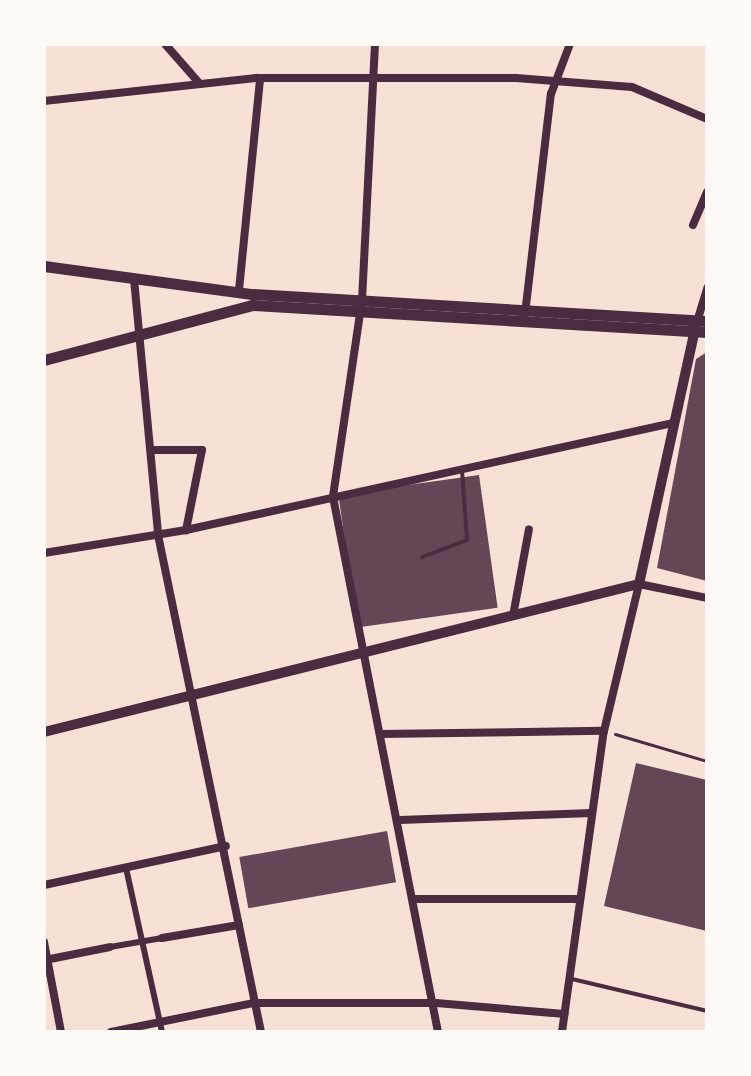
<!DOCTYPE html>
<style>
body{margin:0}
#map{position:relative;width:751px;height:1076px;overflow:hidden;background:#f7e1d7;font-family:"Noto Serif",serif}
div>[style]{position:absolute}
.building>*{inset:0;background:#644757;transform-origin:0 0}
.path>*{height:3px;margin:-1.5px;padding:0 1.5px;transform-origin:1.5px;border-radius:1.5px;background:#4a2c40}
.service>*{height:4px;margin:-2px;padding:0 2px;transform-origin:2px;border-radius:2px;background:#4a2c40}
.pedestrian>*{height:6px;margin:-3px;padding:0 3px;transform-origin:3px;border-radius:3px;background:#4a2c40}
.minor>*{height:8px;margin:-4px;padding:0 4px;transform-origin:4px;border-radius:4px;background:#4a2c40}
.tertiary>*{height:10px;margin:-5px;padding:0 5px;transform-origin:5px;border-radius:5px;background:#4a2c40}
.secondary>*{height:11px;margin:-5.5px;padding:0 5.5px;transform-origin:5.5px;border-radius:5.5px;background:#4a2c40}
span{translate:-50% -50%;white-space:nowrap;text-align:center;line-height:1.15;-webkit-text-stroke:8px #fffaf5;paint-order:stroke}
.frame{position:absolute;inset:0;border:46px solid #fffaf5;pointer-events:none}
</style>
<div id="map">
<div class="building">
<i style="clip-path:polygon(707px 352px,707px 581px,657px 568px,696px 359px)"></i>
<i style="left:479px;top:475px;width:134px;height:142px;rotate:82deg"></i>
<i style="clip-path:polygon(636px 763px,707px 780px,707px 931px,604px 906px)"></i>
<i style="left:387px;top:831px;width:52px;height:150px;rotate:80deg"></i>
</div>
<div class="path">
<i style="left:615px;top:734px;width:96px;rotate:16.4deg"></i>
</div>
<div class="service">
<i style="left:422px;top:557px;width:48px;rotate:-20.7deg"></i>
<i style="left:467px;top:540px;width:69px;rotate:-94.1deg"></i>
<i style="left:572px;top:979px;width:139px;rotate:13.3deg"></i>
</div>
<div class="pedestrian">
<i style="left:126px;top:868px;width:168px;rotate:77.6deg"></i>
<i style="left:110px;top:947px;width:53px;rotate:-9.8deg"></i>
</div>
<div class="minor">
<i style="left:165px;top:44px;width:53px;rotate:48.8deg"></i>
<i style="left:375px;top:44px;width:256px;rotate:92.9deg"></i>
<i style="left:362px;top:300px;width:199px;rotate:98.4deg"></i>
<i style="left:333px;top:497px;width:545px;rotate:78.9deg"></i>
<i style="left:44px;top:101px;width:214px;rotate:-6.2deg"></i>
<i style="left:257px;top:78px;width:259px"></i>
<i style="left:516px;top:78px;width:116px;rotate:4.4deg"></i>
<i style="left:632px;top:87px;width:82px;rotate:23.1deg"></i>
<i style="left:693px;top:225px;width:36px;rotate:-67deg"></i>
<i style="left:134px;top:279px;width:257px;rotate:84.6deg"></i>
<i style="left:158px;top:535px;width:508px;rotate:78.29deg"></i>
<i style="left:239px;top:290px;width:213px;rotate:-84.3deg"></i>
<i style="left:525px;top:314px;width:222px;rotate:-83.3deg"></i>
<i style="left:551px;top:94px;width:53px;rotate:-69.2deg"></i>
<i style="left:696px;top:325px;width:39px;rotate:-73deg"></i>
<i style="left:155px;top:450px;width:47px"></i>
<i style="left:202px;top:450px;width:82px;rotate:101.3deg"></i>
<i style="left:44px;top:553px;width:144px;rotate:-9.2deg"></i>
<i style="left:186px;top:530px;width:499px;rotate:-12.4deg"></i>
<i style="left:513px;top:616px;width:88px;rotate:-79.6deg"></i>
<i style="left:380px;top:734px;width:224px;rotate:-0.8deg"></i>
<i style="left:400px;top:820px;width:192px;rotate:-2.1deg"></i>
<i style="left:44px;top:885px;width:186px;rotate:-12.1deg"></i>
<i style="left:415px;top:899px;width:165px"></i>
<i style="left:162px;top:938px;width:78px;rotate:-9.6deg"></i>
<i style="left:44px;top:942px;width:92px;rotate:79.3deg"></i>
<i style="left:45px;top:960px;width:66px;rotate:-11.3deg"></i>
<i style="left:111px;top:1032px;width:146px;rotate:-11.5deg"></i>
<i style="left:254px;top:1003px;width:182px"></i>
<i style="left:436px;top:1003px;width:129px;rotate:4.9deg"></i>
<i style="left:562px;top:1032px;width:304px;rotate:-82.1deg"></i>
<i style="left:604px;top:731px;width:151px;rotate:-76.6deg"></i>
<i style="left:639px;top:584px;width:69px;rotate:11.6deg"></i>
</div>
<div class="tertiary">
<i style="left:44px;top:732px;width:613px;rotate:-13.97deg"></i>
<i style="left:639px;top:584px;width:261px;rotate:-77.6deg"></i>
</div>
<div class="secondary">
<i style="left:44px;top:266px;width:210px;rotate:7.7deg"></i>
<i style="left:252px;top:294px;width:456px;rotate:3.4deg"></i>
<i style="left:44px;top:360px;width:215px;rotate:-14.8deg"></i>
<i style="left:252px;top:305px;width:456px;rotate:3.4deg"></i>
</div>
<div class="frame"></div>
</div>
